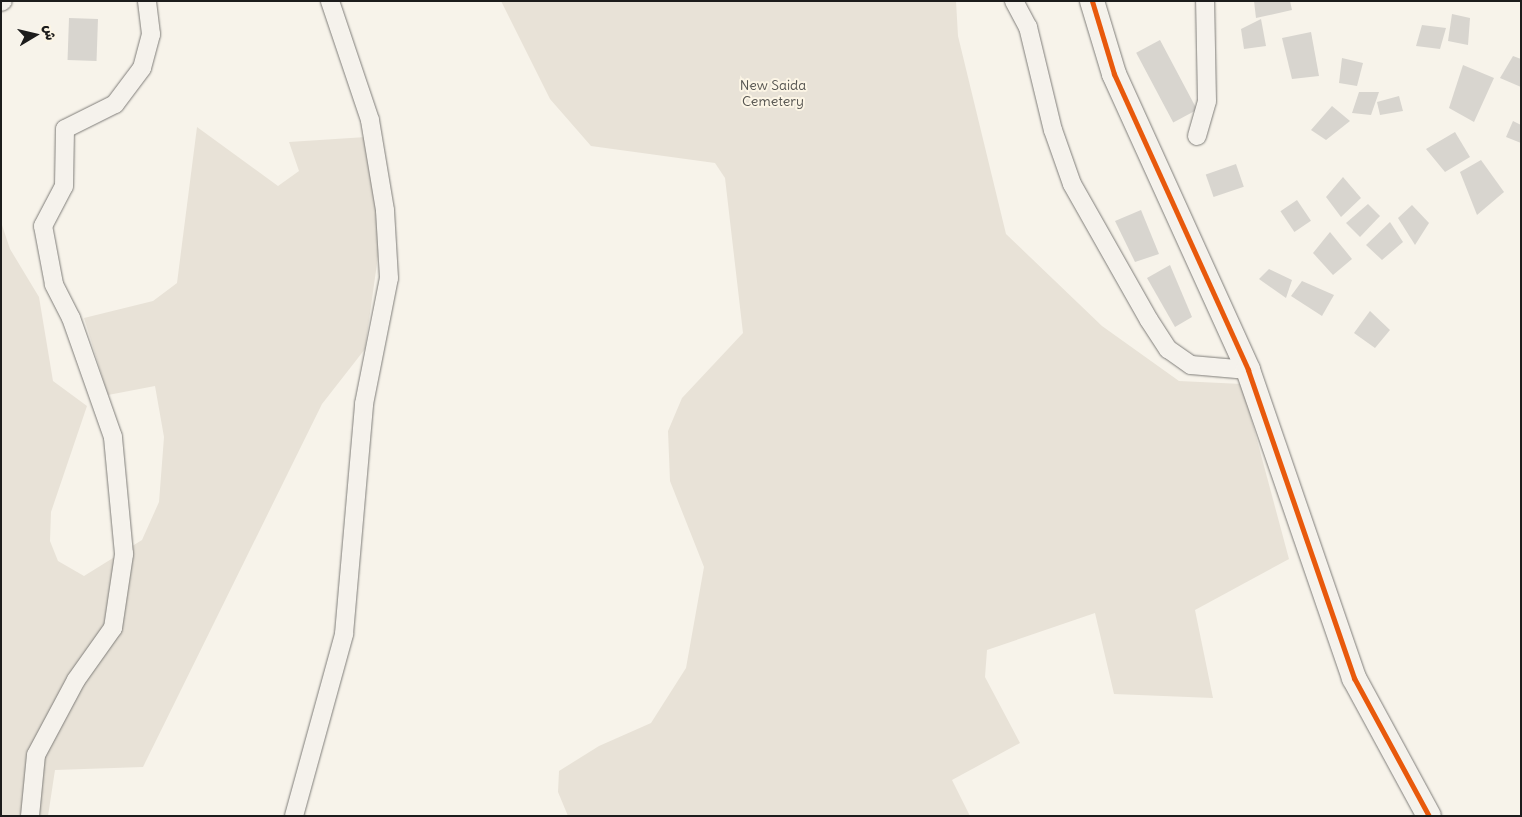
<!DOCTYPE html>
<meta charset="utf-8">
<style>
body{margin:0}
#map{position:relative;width:1522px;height:817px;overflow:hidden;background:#f7f3ea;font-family:Delius,"Playpen Sans Arabic",sans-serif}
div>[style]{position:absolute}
.green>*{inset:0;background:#e8e2d7}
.building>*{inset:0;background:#d8d5cf;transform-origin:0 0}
.roads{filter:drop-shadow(0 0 1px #7f7d79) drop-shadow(0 0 1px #7f7d79)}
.street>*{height:18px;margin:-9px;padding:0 9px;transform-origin:9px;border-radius:9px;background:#f5f2ec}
.secondary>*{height:24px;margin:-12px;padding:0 12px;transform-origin:12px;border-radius:12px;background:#f5f2ec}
.cycleway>*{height:5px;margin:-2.5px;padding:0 2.5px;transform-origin:2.5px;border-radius:2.5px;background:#e8590c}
span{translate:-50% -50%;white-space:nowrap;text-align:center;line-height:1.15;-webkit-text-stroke:4px #fcf5e5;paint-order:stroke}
.park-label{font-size:14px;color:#555450}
.frame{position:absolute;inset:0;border:2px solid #1c1c1c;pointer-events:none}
.north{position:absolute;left:10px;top:10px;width:50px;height:50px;-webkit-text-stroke:4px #fcf5e5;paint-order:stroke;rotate:81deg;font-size:14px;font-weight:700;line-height:20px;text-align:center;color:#1c1c1c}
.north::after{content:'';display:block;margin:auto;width:18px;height:22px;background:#1c1c1c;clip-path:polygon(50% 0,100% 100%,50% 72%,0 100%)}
</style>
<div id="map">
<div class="green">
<i style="clip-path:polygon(501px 1px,956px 1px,958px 36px,1006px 234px,1102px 326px,1179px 381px,1242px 384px,1289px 559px,1195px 610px,1213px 698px,1114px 694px,1095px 613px,987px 650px,985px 677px,1020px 743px,952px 780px,970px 816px,568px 816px,558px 792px,559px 771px,599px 746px,651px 723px,686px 668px,704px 567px,670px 481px,668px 431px,682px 398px,743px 333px,725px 178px,715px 163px,591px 146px,550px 99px)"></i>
<i style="clip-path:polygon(197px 127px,278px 186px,299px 171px,289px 142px,366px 137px,381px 235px,365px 349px,322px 404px,143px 767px,55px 770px,48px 816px,1px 816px,1px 222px,10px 249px,39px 297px,53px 381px,87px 406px,51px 512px,50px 541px,58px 561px,84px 576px,142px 540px,159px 502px,164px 437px,155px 386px,108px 395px,84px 318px,153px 301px,177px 283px)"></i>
</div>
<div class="building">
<i style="clip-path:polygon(1254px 1px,1290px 1px,1292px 10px,1256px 18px)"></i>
<i style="clip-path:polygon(1452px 14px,1470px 18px,1468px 45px,1448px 41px)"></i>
<i style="left:69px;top:18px;width:29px;height:42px;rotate:2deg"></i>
<i style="clip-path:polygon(1261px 19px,1266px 46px,1244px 49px,1241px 29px)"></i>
<i style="clip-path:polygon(1422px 25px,1446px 28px,1440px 49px,1416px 46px)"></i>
<i style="clip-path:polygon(1311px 32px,1319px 76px,1292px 79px,1282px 38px)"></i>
<i style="left:1160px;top:40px;width:79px;height:27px;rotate:62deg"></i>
<i style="clip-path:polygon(1513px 56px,1521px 59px,1521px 87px,1500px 78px)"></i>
<i style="clip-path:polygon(1342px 58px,1363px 63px,1357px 86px,1339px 83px)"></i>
<i style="clip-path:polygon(1463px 65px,1494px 78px,1474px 122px,1449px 108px)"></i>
<i style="clip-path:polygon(1359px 92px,1379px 92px,1371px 115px,1352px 113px)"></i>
<i style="clip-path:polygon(1399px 96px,1403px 111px,1380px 115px,1377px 102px)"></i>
<i style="clip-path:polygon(1332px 106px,1350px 121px,1326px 140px,1311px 130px)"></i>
<i style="clip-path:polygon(1513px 121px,1521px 125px,1521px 143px,1506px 137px)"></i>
<i style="clip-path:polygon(1455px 132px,1470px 157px,1445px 172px,1426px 149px)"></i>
<i style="clip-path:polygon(1481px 160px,1504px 192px,1477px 215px,1460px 172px)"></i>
<i style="left:1236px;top:164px;width:24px;height:32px;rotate:71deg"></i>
<i style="clip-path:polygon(1343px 177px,1361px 198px,1341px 217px,1326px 197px)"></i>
<i style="left:1297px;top:200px;width:25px;height:20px;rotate:56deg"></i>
<i style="clip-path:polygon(1368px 204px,1380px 216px,1360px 237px,1346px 223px)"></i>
<i style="clip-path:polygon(1412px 205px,1429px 223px,1415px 245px,1398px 218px)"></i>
<i style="clip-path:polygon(1141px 210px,1159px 254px,1135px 262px,1115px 221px)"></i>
<i style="clip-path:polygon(1390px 222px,1403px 242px,1382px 260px,1366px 245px)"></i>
<i style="clip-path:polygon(1330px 232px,1352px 259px,1333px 275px,1313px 253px)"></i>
<i style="clip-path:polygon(1170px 265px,1192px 317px,1175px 327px,1147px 278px)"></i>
<i style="clip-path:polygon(1269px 269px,1292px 280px,1286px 298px,1259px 279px)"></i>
<i style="clip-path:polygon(1302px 281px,1334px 295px,1322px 316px,1291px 296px)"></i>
<i style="clip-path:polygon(1370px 311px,1390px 330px,1375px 348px,1354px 333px)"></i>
</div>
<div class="roads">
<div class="street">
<i style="left:1014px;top:1px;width:30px;rotate:62deg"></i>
<i style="left:1028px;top:27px;width:106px;rotate:76.4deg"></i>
<i style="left:1053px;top:130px;width:57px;rotate:70.6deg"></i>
<i style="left:1072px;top:184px;width:156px;rotate:60.5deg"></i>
<i style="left:1149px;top:320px;width:35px;rotate:57deg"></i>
<i style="left:1168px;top:349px;width:28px;rotate:35deg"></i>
<i style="left:1191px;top:365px;width:57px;rotate:5deg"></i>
<i style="left:1px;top:2px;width:2px;rotate:-27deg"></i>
<i style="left:1197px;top:136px;width:36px;rotate:-74deg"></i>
<i style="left:1207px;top:101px;width:100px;rotate:-91.1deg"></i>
<i style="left:30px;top:816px;width:61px;rotate:-84.4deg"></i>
<i style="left:36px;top:755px;width:85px;rotate:-61.9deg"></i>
<i style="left:76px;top:680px;width:64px;rotate:-54.6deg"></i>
<i style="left:113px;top:628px;width:75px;rotate:-81.5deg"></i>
<i style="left:124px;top:554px;width:118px;rotate:-95.4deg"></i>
<i style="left:113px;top:437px;width:126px;rotate:-109.4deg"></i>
<i style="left:71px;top:318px;width:38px;rotate:-117deg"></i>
<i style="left:54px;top:284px;width:59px;rotate:-100.7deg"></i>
<i style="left:43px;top:226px;width:45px;rotate:-62.3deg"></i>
<i style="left:64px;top:186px;width:57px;rotate:-89deg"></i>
<i style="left:65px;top:129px;width:56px;rotate:-26.6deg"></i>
<i style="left:115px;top:104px;width:45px;rotate:-53.1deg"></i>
<i style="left:142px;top:68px;width:35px;rotate:-75deg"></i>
<i style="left:151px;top:34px;width:33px;rotate:-97deg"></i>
<i style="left:294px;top:816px;width:189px;rotate:-74.6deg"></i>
<i style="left:344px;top:634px;width:231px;rotate:-85deg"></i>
<i style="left:364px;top:404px;width:128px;rotate:-78.8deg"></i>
<i style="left:389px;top:278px;width:68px;rotate:-93.4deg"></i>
<i style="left:385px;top:210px;width:91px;rotate:-99.5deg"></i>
<i style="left:370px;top:120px;width:126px;rotate:-108.6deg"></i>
</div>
<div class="secondary">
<i style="left:1092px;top:1px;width:76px;rotate:73.2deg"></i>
<i style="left:1114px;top:74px;width:325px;rotate:65.6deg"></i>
<i style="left:1248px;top:370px;width:326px;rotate:71deg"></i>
<i style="left:1354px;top:678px;width:157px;rotate:61.5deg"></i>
</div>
</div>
<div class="cycleway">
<i style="left:1092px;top:1px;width:76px;rotate:73.2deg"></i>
<i style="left:1114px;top:74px;width:325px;rotate:65.6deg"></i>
<i style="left:1248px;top:370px;width:326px;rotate:71deg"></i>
<i style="left:1354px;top:678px;width:157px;rotate:61.5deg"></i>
</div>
<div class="park-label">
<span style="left:773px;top:93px">New Saida<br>Cemetery</span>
</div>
<div class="frame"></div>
<div class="north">ش</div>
</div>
